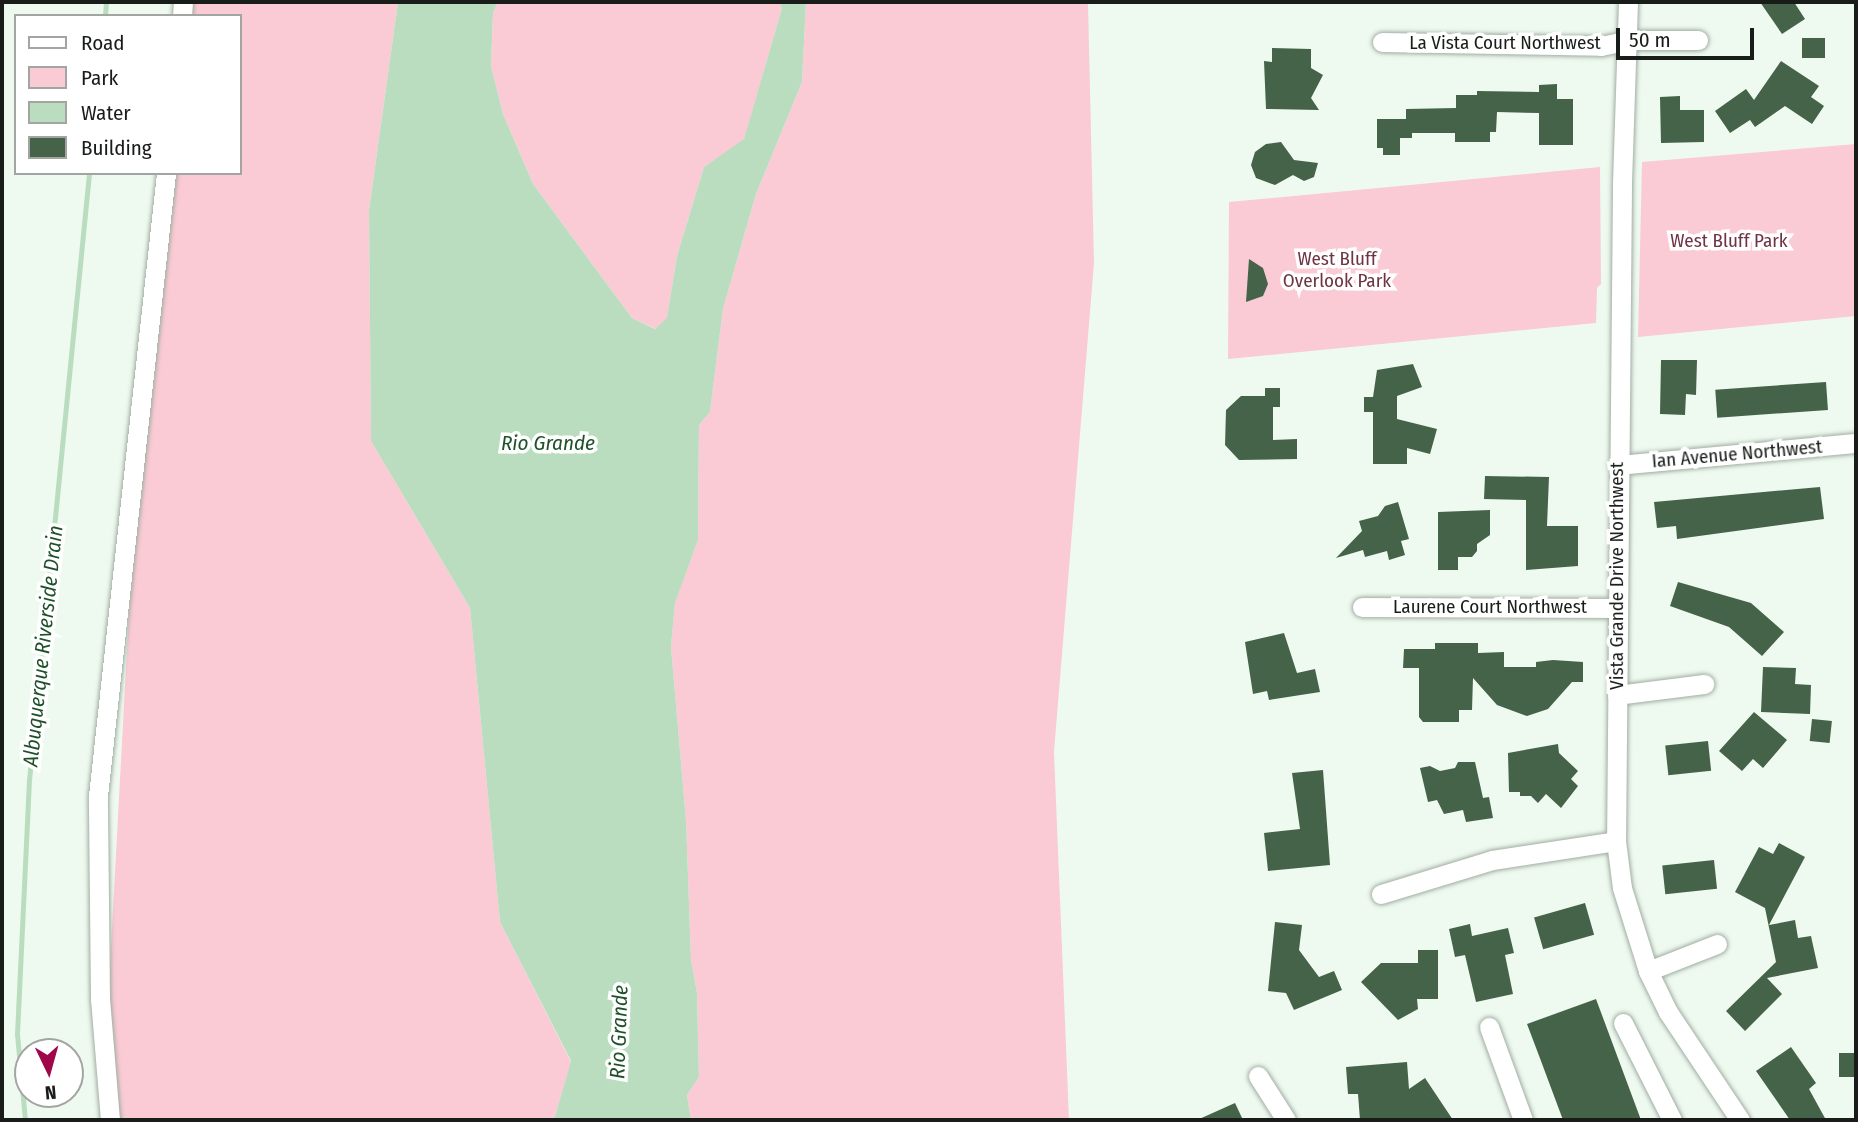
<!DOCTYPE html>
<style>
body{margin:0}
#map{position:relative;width:1858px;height:1122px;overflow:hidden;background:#eefaef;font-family:"Fira Sans Condensed",sans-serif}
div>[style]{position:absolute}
.green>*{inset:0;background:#facbd4}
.water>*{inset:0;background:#bbddbf}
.stream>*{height:5px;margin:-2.5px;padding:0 2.5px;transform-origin:2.5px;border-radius:2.5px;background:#bbddbf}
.building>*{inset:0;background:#456349;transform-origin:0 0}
.roads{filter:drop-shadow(0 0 2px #a1ada3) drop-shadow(0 0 2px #a1ada3)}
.minor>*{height:19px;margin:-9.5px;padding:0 9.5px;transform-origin:9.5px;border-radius:9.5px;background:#fff}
span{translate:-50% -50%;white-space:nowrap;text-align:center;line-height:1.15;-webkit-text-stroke:7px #fff;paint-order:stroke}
.street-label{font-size:19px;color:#191d19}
.park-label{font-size:19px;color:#6f3444}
.water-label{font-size:21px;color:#1f512b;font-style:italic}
.frame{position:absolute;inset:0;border:4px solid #191d19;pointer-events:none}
.legend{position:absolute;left:14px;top:14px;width:228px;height:161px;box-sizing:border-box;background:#fff;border:2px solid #a3a5a3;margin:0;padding:9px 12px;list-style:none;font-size:21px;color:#191d19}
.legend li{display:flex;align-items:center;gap:14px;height:35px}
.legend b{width:35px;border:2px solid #a3a5a3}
.north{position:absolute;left:14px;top:1038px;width:70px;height:70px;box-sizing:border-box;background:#fff;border:2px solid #a3a5a3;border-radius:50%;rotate:175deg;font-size:19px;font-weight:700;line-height:28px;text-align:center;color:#191d19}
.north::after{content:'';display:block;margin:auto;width:24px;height:32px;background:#a0074a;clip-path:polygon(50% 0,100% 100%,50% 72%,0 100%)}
.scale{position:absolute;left:1616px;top:28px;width:138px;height:32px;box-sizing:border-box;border:4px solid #191d19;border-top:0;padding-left:9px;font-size:21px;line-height:24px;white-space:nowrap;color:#191d19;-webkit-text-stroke:5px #fff;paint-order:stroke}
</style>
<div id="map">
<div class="green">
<i style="clip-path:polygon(190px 2px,398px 2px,369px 210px,371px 441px,470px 608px,500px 922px,571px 1062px,554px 1120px,112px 1120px,106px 1040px,135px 500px,171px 173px,240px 173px,240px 16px,189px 16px)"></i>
<i style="clip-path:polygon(498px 2px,779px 2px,782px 8px,744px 140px,704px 167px,677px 256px,667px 319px,656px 329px,632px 318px,533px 184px,503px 114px,491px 66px,493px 13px)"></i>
<i style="clip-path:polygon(806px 2px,1088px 2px,1094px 263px,1054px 752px,1069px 1120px,691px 1120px,687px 1095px,699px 1077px,697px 993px,691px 960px,686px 820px,671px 647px,675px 602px,698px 540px,699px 425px,710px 412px,723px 309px,756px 194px,802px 82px)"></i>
<i style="clip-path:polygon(1856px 144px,1856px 316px,1638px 337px,1642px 162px)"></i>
<i style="clip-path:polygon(1600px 167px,1601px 284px,1597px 288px,1596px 323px,1228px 359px,1229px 202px)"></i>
</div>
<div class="water">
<i style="clip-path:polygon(398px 2px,498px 2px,493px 13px,491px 66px,503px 114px,533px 184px,632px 318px,655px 329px,667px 318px,677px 256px,704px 167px,744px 139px,782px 8px,779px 2px,806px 2px,802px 82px,756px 194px,723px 309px,710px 412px,699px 425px,698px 540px,675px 603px,671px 647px,686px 820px,691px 960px,697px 993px,699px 1077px,687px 1095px,691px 1120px,554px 1120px,571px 1061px,500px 922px,470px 608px,371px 441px,369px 210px)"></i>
</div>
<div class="stream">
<i style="left:105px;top:16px;width:14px;rotate:-86deg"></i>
<i style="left:25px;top:1120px;width:86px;rotate:-95.3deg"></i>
<i style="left:17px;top:1034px;width:254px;rotate:-87.3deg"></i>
<i style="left:29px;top:780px;width:610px;rotate:-84.35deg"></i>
</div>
<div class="building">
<i style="clip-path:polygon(1760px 2px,1794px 2px,1805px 19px,1782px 34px)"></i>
<i style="left:1802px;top:38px;width:23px;height:20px"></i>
<i style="clip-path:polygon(1272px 48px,1311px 49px,1311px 68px,1323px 75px,1311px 98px,1319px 110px,1266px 109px,1264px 61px,1272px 62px)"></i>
<i style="clip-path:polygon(1781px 61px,1819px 86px,1811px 97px,1824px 106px,1812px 124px,1785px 106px,1755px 127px,1750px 120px,1730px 133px,1715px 111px,1746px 89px,1754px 100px)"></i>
<i style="clip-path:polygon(1557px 84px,1557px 99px,1573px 99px,1573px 145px,1539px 145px,1539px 113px,1497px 112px,1496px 132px,1490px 132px,1490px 142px,1455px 142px,1455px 133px,1412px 133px,1412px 138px,1400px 138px,1400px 155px,1383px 155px,1383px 148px,1377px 148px,1377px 119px,1406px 119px,1406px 109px,1456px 108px,1456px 95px,1477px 95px,1477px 91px,1539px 92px,1539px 85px)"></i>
<i style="clip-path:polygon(1680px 96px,1680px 110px,1704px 110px,1704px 142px,1661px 143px,1660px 97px)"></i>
<i style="clip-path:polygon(1281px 142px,1294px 160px,1318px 163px,1314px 177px,1304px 181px,1293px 175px,1275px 185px,1256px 178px,1251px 165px,1255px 152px,1266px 144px)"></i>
<i style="clip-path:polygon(1249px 259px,1263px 268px,1268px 284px,1263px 296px,1246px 302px)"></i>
<i style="clip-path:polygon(1661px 360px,1697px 360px,1696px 395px,1686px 394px,1685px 415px,1660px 414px)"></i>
<i style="clip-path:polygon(1413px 364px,1422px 387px,1397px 396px,1397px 419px,1437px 429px,1430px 454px,1407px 448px,1407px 464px,1373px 464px,1373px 412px,1364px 412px,1364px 397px,1373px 397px,1377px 370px)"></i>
<i style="left:1826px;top:382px;width:28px;height:111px;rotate:86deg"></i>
<i style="clip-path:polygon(1265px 388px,1280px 388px,1280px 407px,1273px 407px,1273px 440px,1297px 439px,1297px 459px,1239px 460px,1225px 445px,1226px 410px,1241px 396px,1265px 396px)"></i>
<i style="clip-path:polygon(1485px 476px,1549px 477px,1547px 526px,1578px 526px,1578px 566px,1526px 570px,1526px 500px,1484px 499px)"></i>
<i style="clip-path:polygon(1820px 487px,1824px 519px,1677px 539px,1676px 526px,1657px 528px,1654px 502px)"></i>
<i style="clip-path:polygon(1398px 502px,1409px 539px,1401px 541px,1405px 555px,1389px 560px,1387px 551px,1365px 557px,1363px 550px,1336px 558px,1362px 531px,1359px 521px,1378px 516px,1385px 506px)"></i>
<i style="clip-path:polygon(1490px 510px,1490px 535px,1477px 544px,1477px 551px,1472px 557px,1458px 557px,1458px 570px,1438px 570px,1438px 512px)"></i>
<i style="clip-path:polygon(1678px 582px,1751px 603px,1784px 632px,1762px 656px,1729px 627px,1670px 606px)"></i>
<i style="clip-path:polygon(1284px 633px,1297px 673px,1315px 669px,1320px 692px,1269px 700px,1267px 691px,1253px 694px,1245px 642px)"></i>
<i style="clip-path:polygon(1435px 643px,1478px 643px,1478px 653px,1504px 652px,1504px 667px,1536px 667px,1536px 662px,1553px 660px,1583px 662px,1583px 682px,1572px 682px,1548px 709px,1527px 716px,1497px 705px,1473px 678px,1472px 710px,1459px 710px,1459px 722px,1423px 722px,1419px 717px,1419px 668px,1403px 668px,1404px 649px,1435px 649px)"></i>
<i style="clip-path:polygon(1763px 667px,1796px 668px,1795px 684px,1811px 685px,1810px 714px,1761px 712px)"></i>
<i style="clip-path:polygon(1754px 712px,1787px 740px,1763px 768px,1753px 759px,1742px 771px,1719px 751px)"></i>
<i style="left:1812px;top:719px;width:20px;height:22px;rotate:6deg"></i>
<i style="left:1708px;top:741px;width:30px;height:43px;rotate:84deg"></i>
<i style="clip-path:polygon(1558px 744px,1559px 753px,1578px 771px,1571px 779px,1578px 786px,1561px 808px,1546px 794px,1538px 803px,1531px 796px,1520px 796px,1520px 792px,1509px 792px,1508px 753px)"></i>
<i style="clip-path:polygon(1458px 762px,1475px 762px,1483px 798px,1489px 797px,1493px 818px,1466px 822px,1463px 810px,1444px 814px,1437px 800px,1428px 802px,1420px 768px,1430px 766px,1440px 771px,1455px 768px)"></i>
<i style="clip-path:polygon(1323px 770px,1330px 865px,1268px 871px,1264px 833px,1300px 829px,1292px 773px)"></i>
<i style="clip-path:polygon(1779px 843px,1805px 857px,1769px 925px,1795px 920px,1798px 938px,1811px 936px,1818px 968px,1767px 978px,1782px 994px,1745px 1031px,1726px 1011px,1776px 962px,1765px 908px,1735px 892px,1759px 847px,1773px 854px)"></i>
<i style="left:1714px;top:860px;width:29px;height:52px;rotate:84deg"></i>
<i style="left:1585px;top:903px;width:33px;height:53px;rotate:74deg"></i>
<i style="clip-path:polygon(1275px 922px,1302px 925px,1299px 950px,1319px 977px,1334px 971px,1342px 990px,1294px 1010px,1286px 993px,1268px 991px)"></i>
<i style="clip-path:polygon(1470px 924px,1472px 936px,1508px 928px,1514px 953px,1505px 955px,1513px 994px,1476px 1002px,1465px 955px,1455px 957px,1449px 929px)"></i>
<i style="clip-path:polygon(1418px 950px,1438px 950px,1438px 999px,1417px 999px,1418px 1009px,1398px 1020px,1361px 982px,1381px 963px,1418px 963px)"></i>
<i style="clip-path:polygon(1596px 999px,1641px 1120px,1563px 1120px,1541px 1061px,1527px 1024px)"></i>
<i style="clip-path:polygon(1791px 1047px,1816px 1083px,1809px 1089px,1826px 1120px,1790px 1120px,1756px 1071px)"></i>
<i style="left:1856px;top:1053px;width:24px;height:17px;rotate:90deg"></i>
<i style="clip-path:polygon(1407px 1062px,1409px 1089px,1425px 1078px,1453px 1120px,1360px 1120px,1358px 1094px,1348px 1094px,1346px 1067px)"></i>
<i style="clip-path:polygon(1235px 1103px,1243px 1120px,1197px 1120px)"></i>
</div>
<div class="roads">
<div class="minor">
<i style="left:1628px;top:2px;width:184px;rotate:91.9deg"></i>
<i style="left:1622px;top:186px;width:655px;rotate:90.52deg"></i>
<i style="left:1616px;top:841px;width:47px;rotate:82.7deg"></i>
<i style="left:1622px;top:888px;width:87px;rotate:72.6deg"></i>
<i style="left:1648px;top:971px;width:46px;rotate:64deg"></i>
<i style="left:1668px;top:1012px;width:130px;rotate:56.3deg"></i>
<i style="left:182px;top:16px;width:14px;rotate:-86deg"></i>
<i style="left:1382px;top:42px;width:219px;rotate:1deg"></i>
<i style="left:1601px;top:46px;width:29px;rotate:-12deg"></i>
<i style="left:1629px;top:40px;width:69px"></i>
<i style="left:1618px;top:465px;width:239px;rotate:-5.3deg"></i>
<i style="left:1362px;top:607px;width:255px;rotate:0.2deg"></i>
<i style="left:1617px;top:695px;width:88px;rotate:-7.2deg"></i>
<i style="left:1381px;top:894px;width:116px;rotate:-17deg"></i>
<i style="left:1492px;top:860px;width:125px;rotate:-8.7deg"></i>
<i style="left:1648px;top:971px;width:74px;rotate:-21.4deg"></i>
<i style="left:1623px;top:1023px;width:109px;rotate:63.2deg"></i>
<i style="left:1489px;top:1027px;width:99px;rotate:69.9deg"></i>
<i style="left:1258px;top:1076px;width:52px;rotate:57.5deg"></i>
<i style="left:110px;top:1120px;width:121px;rotate:-94.7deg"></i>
<i style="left:100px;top:999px;width:203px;rotate:-90.6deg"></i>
<i style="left:98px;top:796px;width:627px;rotate:-83.77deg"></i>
</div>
</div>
<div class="street-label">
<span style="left:1505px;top:43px">La Vista Court Northwest</span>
<span style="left:1737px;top:454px;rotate:-5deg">Ian Avenue Northwest</span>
<span style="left:1617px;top:576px;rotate:-90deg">Vista Grande Drive Northwest</span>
<span style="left:1490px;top:607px">Laurene Court Northwest</span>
</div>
<div class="park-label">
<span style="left:1729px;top:241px">West Bluff Park</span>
<span style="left:1337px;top:270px">West Bluff<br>Overlook Park</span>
</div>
<div class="water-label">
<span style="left:548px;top:443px">Rio Grande</span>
<span style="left:43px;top:646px;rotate:-84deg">Albuquerque Riverside Drain</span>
<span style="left:619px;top:1032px;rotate:-88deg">Rio Grande</span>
</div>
<div class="frame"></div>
<ul class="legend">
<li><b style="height:9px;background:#fff"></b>Road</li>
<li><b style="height:19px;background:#facbd4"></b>Park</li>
<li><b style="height:19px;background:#bbddbf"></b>Water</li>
<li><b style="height:19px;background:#456349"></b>Building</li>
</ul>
<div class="north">N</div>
<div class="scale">50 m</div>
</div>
